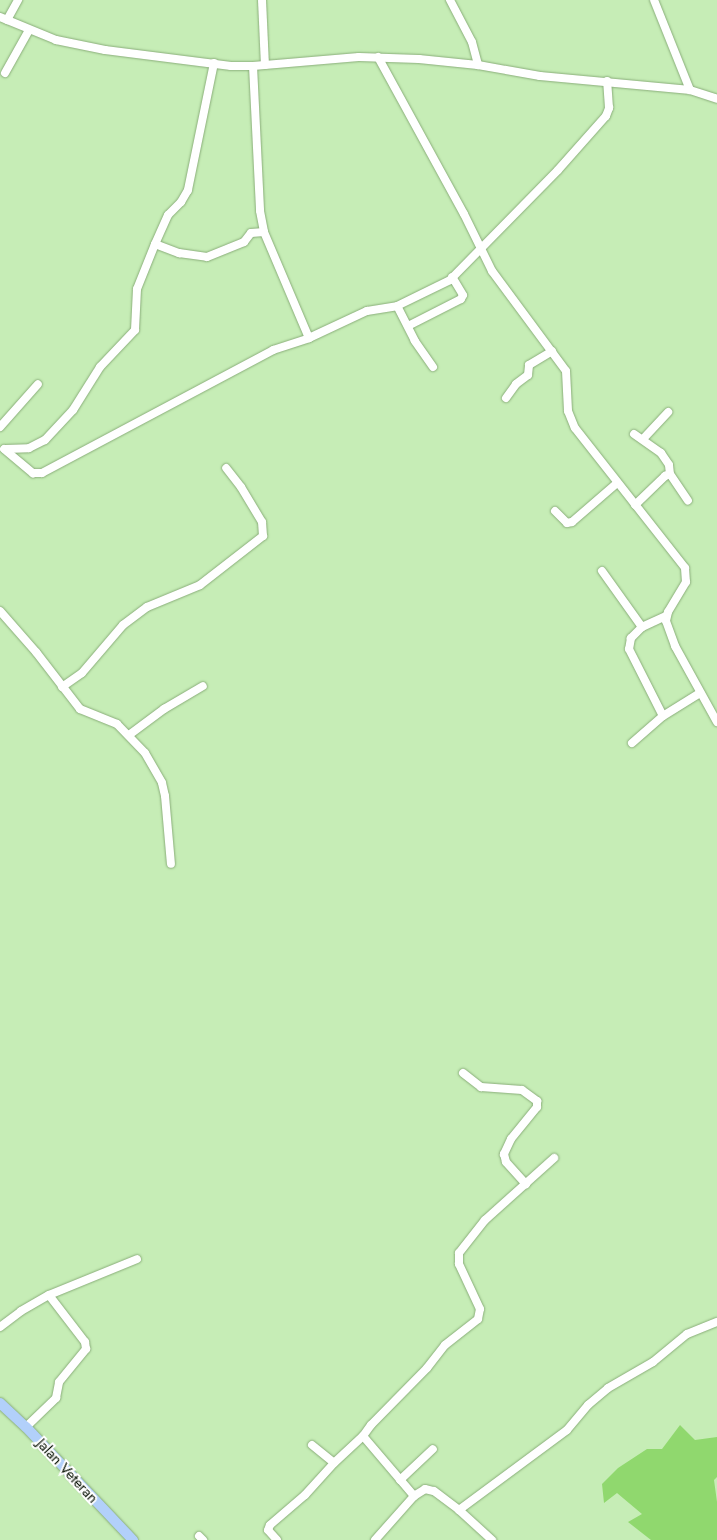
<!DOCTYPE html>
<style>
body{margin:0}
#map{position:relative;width:717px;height:1540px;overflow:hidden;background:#c6edb6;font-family:Jost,sans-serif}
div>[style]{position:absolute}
.water>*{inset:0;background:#90d86e}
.roads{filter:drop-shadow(0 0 1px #8aae7a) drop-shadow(0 0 1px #8aae7a)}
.minor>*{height:8px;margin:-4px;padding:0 4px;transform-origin:4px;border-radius:4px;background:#fff}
.major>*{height:10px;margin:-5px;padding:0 5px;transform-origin:5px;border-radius:5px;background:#b2d0fa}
span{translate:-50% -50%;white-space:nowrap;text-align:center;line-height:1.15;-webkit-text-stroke:4px #fff;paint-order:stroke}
.street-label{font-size:15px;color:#040f01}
</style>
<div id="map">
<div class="water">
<i style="clip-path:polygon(680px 1425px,695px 1440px,717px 1437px,717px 1477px,714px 1480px,717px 1502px,717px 1540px,651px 1540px,628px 1522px,642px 1514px,617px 1493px,604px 1503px,602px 1484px,618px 1468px,647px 1449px,662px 1449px)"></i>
</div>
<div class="roads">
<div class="minor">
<i style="left:262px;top:0;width:65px;rotate:87.4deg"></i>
<i style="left:450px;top:0;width:47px;rotate:62.4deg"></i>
<i style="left:472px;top:42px;width:24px;rotate:75deg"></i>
<i style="left:654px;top:0;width:97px;rotate:68.2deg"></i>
<i style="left:0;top:17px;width:61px;rotate:22.3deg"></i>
<i style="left:56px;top:40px;width:50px;rotate:11.5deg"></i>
<i style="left:105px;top:50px;width:127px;rotate:7.2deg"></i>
<i style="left:231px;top:66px;width:22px"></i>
<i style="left:253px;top:66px;width:106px;rotate:-4.9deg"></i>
<i style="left:359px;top:57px;width:60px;rotate:1.9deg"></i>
<i style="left:419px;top:59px;width:59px;rotate:5.8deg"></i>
<i style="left:478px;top:65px;width:63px;rotate:10.1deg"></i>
<i style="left:540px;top:76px;width:151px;rotate:5.3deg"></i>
<i style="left:690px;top:90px;width:28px;rotate:18deg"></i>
<i style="left:7px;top:20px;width:23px;rotate:-61deg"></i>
<i style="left:378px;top:57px;width:179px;rotate:61.3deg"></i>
<i style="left:464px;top:214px;width:64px;rotate:63.8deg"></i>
<i style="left:492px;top:271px;width:124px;rotate:53.5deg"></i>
<i style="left:566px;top:371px;width:40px;rotate:87.1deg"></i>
<i style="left:568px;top:411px;width:18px;rotate:68deg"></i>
<i style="left:575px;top:428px;width:178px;rotate:51.8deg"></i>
<i style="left:685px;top:568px;width:14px;rotate:86deg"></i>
<i style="left:686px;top:582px;width:35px;rotate:121deg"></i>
<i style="left:668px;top:612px;width:9px;rotate:103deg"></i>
<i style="left:666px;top:621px;width:27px;rotate:70deg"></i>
<i style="left:675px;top:646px;width:87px;rotate:61.1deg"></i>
<i style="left:214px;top:63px;width:130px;rotate:101.6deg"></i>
<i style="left:188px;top:190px;width:14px;rotate:120deg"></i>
<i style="left:181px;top:202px;width:18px;rotate:135deg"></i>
<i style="left:168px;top:215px;width:32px;rotate:114deg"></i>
<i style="left:155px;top:244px;width:26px;rotate:21deg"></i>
<i style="left:179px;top:253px;width:28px;rotate:8deg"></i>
<i style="left:207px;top:257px;width:40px;rotate:-22deg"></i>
<i style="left:244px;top:242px;width:11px;rotate:-52deg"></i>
<i style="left:251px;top:233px;width:13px;rotate:-4deg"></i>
<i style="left:264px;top:232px;width:115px;rotate:67deg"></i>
<i style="left:309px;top:338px;width:64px;rotate:-25deg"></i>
<i style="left:367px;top:311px;width:30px;rotate:-9deg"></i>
<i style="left:253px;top:66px;width:145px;rotate:87.2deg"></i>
<i style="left:260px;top:211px;width:21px;rotate:79deg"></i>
<i style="left:5px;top:73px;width:49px;rotate:-60.8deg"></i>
<i style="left:408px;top:326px;width:59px;rotate:-27deg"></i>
<i style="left:461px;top:299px;width:4px;rotate:-63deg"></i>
<i style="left:463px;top:295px;width:21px;rotate:-121deg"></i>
<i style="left:433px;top:367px;width:32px;rotate:-125deg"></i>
<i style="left:415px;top:341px;width:39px;rotate:-117deg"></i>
<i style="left:397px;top:306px;width:59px;rotate:-26.1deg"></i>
<i style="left:450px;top:280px;width:154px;rotate:-45.5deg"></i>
<i style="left:558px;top:170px;width:72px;rotate:-48.4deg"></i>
<i style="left:606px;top:116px;width:9px;rotate:-69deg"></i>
<i style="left:609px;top:108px;width:27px;rotate:-94deg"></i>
<i style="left:506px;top:398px;width:17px;rotate:-54deg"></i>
<i style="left:516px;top:384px;width:15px;rotate:-37deg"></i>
<i style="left:528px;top:375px;width:10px;rotate:-84deg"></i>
<i style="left:529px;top:365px;width:27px;rotate:-31deg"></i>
<i style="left:0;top:427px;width:57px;rotate:-48.5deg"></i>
<i style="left:634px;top:434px;width:33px;rotate:35deg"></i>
<i style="left:661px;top:453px;width:14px;rotate:56deg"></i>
<i style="left:669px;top:465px;width:9px;rotate:84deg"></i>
<i style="left:643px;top:439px;width:37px;rotate:-47deg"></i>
<i style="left:4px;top:449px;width:38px;rotate:40deg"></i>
<i style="left:33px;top:473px;width:9px"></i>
<i style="left:42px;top:473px;width:262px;rotate:-28deg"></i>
<i style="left:273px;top:350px;width:38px;rotate:-18deg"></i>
<i style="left:5px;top:449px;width:24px;rotate:-2deg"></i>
<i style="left:29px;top:448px;width:18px;rotate:-27deg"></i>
<i style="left:45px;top:440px;width:41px;rotate:-47deg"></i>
<i style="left:73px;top:410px;width:51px;rotate:-57.9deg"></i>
<i style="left:100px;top:367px;width:51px;rotate:-46.6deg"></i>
<i style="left:135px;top:330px;width:41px;rotate:-87.2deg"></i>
<i style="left:137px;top:289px;width:48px;rotate:-68.2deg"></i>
<i style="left:635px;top:505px;width:42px;rotate:-44deg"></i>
<i style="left:665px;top:476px;width:5px;rotate:-22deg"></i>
<i style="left:670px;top:474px;width:32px;rotate:56deg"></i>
<i style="left:555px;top:511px;width:17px;rotate:45deg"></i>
<i style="left:567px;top:523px;width:5px;rotate:-11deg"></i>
<i style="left:572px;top:522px;width:60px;rotate:-40.9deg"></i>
<i style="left:602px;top:571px;width:69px;rotate:54.5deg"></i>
<i style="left:642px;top:627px;width:26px;rotate:-25deg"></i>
<i style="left:0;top:611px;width:55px;rotate:48.7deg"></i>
<i style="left:36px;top:652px;width:72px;rotate:52.3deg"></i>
<i style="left:80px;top:709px;width:40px;rotate:22deg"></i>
<i style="left:117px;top:724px;width:40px;rotate:46deg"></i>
<i style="left:145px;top:753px;width:34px;rotate:60deg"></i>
<i style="left:162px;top:783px;width:13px;rotate:77deg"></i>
<i style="left:165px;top:796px;width:68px;rotate:85deg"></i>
<i style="left:642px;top:627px;width:16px;rotate:135deg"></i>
<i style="left:631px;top:638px;width:11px;rotate:100deg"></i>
<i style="left:629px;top:649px;width:75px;rotate:63.1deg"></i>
<i style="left:62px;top:687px;width:24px;rotate:-35deg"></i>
<i style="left:82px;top:673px;width:63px;rotate:-49.5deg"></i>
<i style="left:123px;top:625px;width:30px;rotate:-37deg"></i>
<i style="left:147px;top:607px;width:57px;rotate:-22.5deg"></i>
<i style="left:200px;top:585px;width:80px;rotate:-37.9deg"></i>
<i style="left:263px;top:536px;width:14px;rotate:-94deg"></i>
<i style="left:262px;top:522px;width:41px;rotate:-121deg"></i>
<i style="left:241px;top:487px;width:24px;rotate:-128deg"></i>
<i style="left:129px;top:735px;width:44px;rotate:-36.6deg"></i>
<i style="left:164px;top:709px;width:45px;rotate:-30.5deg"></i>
<i style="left:632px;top:743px;width:41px;rotate:-41.1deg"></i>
<i style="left:663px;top:716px;width:44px;rotate:-31.9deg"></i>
<i style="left:463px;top:1073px;width:23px;rotate:38deg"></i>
<i style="left:481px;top:1087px;width:41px;rotate:4.2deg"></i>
<i style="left:522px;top:1090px;width:19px;rotate:36deg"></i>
<i style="left:537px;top:1101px;width:6px;rotate:90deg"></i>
<i style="left:537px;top:1107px;width:41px;rotate:129.1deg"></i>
<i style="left:511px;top:1139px;width:17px;rotate:115deg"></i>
<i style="left:504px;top:1154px;width:8px;rotate:76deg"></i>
<i style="left:506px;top:1162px;width:30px;rotate:48deg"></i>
<i style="left:0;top:1327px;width:26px;rotate:-37deg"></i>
<i style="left:21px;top:1311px;width:32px;rotate:-30deg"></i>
<i style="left:49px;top:1295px;width:95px;rotate:-22.2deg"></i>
<i style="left:26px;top:1427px;width:42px;rotate:-44deg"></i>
<i style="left:56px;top:1398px;width:16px;rotate:-79deg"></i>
<i style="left:59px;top:1382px;width:43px;rotate:-50.7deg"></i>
<i style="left:86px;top:1349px;width:7px;rotate:-98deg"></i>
<i style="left:85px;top:1342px;width:59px;rotate:-127.5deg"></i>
<i style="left:363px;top:1436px;width:79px;rotate:49.6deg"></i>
<i style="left:312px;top:1445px;width:28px;rotate:39deg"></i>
<i style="left:400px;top:1480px;width:45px;rotate:-43.2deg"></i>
<i style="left:459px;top:1510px;width:45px;rotate:42.3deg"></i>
<i style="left:199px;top:1536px;width:6px;rotate:45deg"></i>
<i style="left:277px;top:1540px;width:13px;rotate:-132deg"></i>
<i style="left:268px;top:1530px;width:5px;rotate:-68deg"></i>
<i style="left:270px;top:1525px;width:46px;rotate:-40.6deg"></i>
<i style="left:305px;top:1495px;width:43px;rotate:-47.8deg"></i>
<i style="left:334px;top:1463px;width:40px;rotate:-43deg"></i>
<i style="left:363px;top:1436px;width:14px;rotate:-54deg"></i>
<i style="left:371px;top:1425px;width:80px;rotate:-45.5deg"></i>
<i style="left:427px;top:1368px;width:29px;rotate:-52deg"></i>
<i style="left:445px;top:1345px;width:42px;rotate:-38.2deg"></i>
<i style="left:478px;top:1319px;width:10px;rotate:-79deg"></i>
<i style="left:480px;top:1309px;width:50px;rotate:-115deg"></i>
<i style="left:459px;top:1264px;width:11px;rotate:-90deg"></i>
<i style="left:459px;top:1253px;width:42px;rotate:-51.8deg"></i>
<i style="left:485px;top:1220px;width:93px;rotate:-41.9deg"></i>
<i style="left:375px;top:1540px;width:59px;rotate:-48.4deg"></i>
<i style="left:414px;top:1496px;width:13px;rotate:-32deg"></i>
<i style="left:425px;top:1489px;width:9px;rotate:13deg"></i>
<i style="left:434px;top:1491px;width:31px;rotate:37deg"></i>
<i style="left:459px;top:1510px;width:134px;rotate:-36.5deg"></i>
<i style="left:567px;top:1430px;width:33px;rotate:-50deg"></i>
<i style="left:588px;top:1405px;width:26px;rotate:-40deg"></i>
<i style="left:608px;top:1388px;width:52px;rotate:-30deg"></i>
<i style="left:653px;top:1362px;width:44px;rotate:-39.5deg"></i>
<i style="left:687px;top:1334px;width:32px;rotate:-22deg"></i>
</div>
<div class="major">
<i style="left:0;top:1403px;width:35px;rotate:43deg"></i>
<i style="left:26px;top:1427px;width:156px;rotate:46.6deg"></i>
</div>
</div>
<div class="street-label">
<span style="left:67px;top:1471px;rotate:47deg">Jalan Veteran</span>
</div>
</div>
